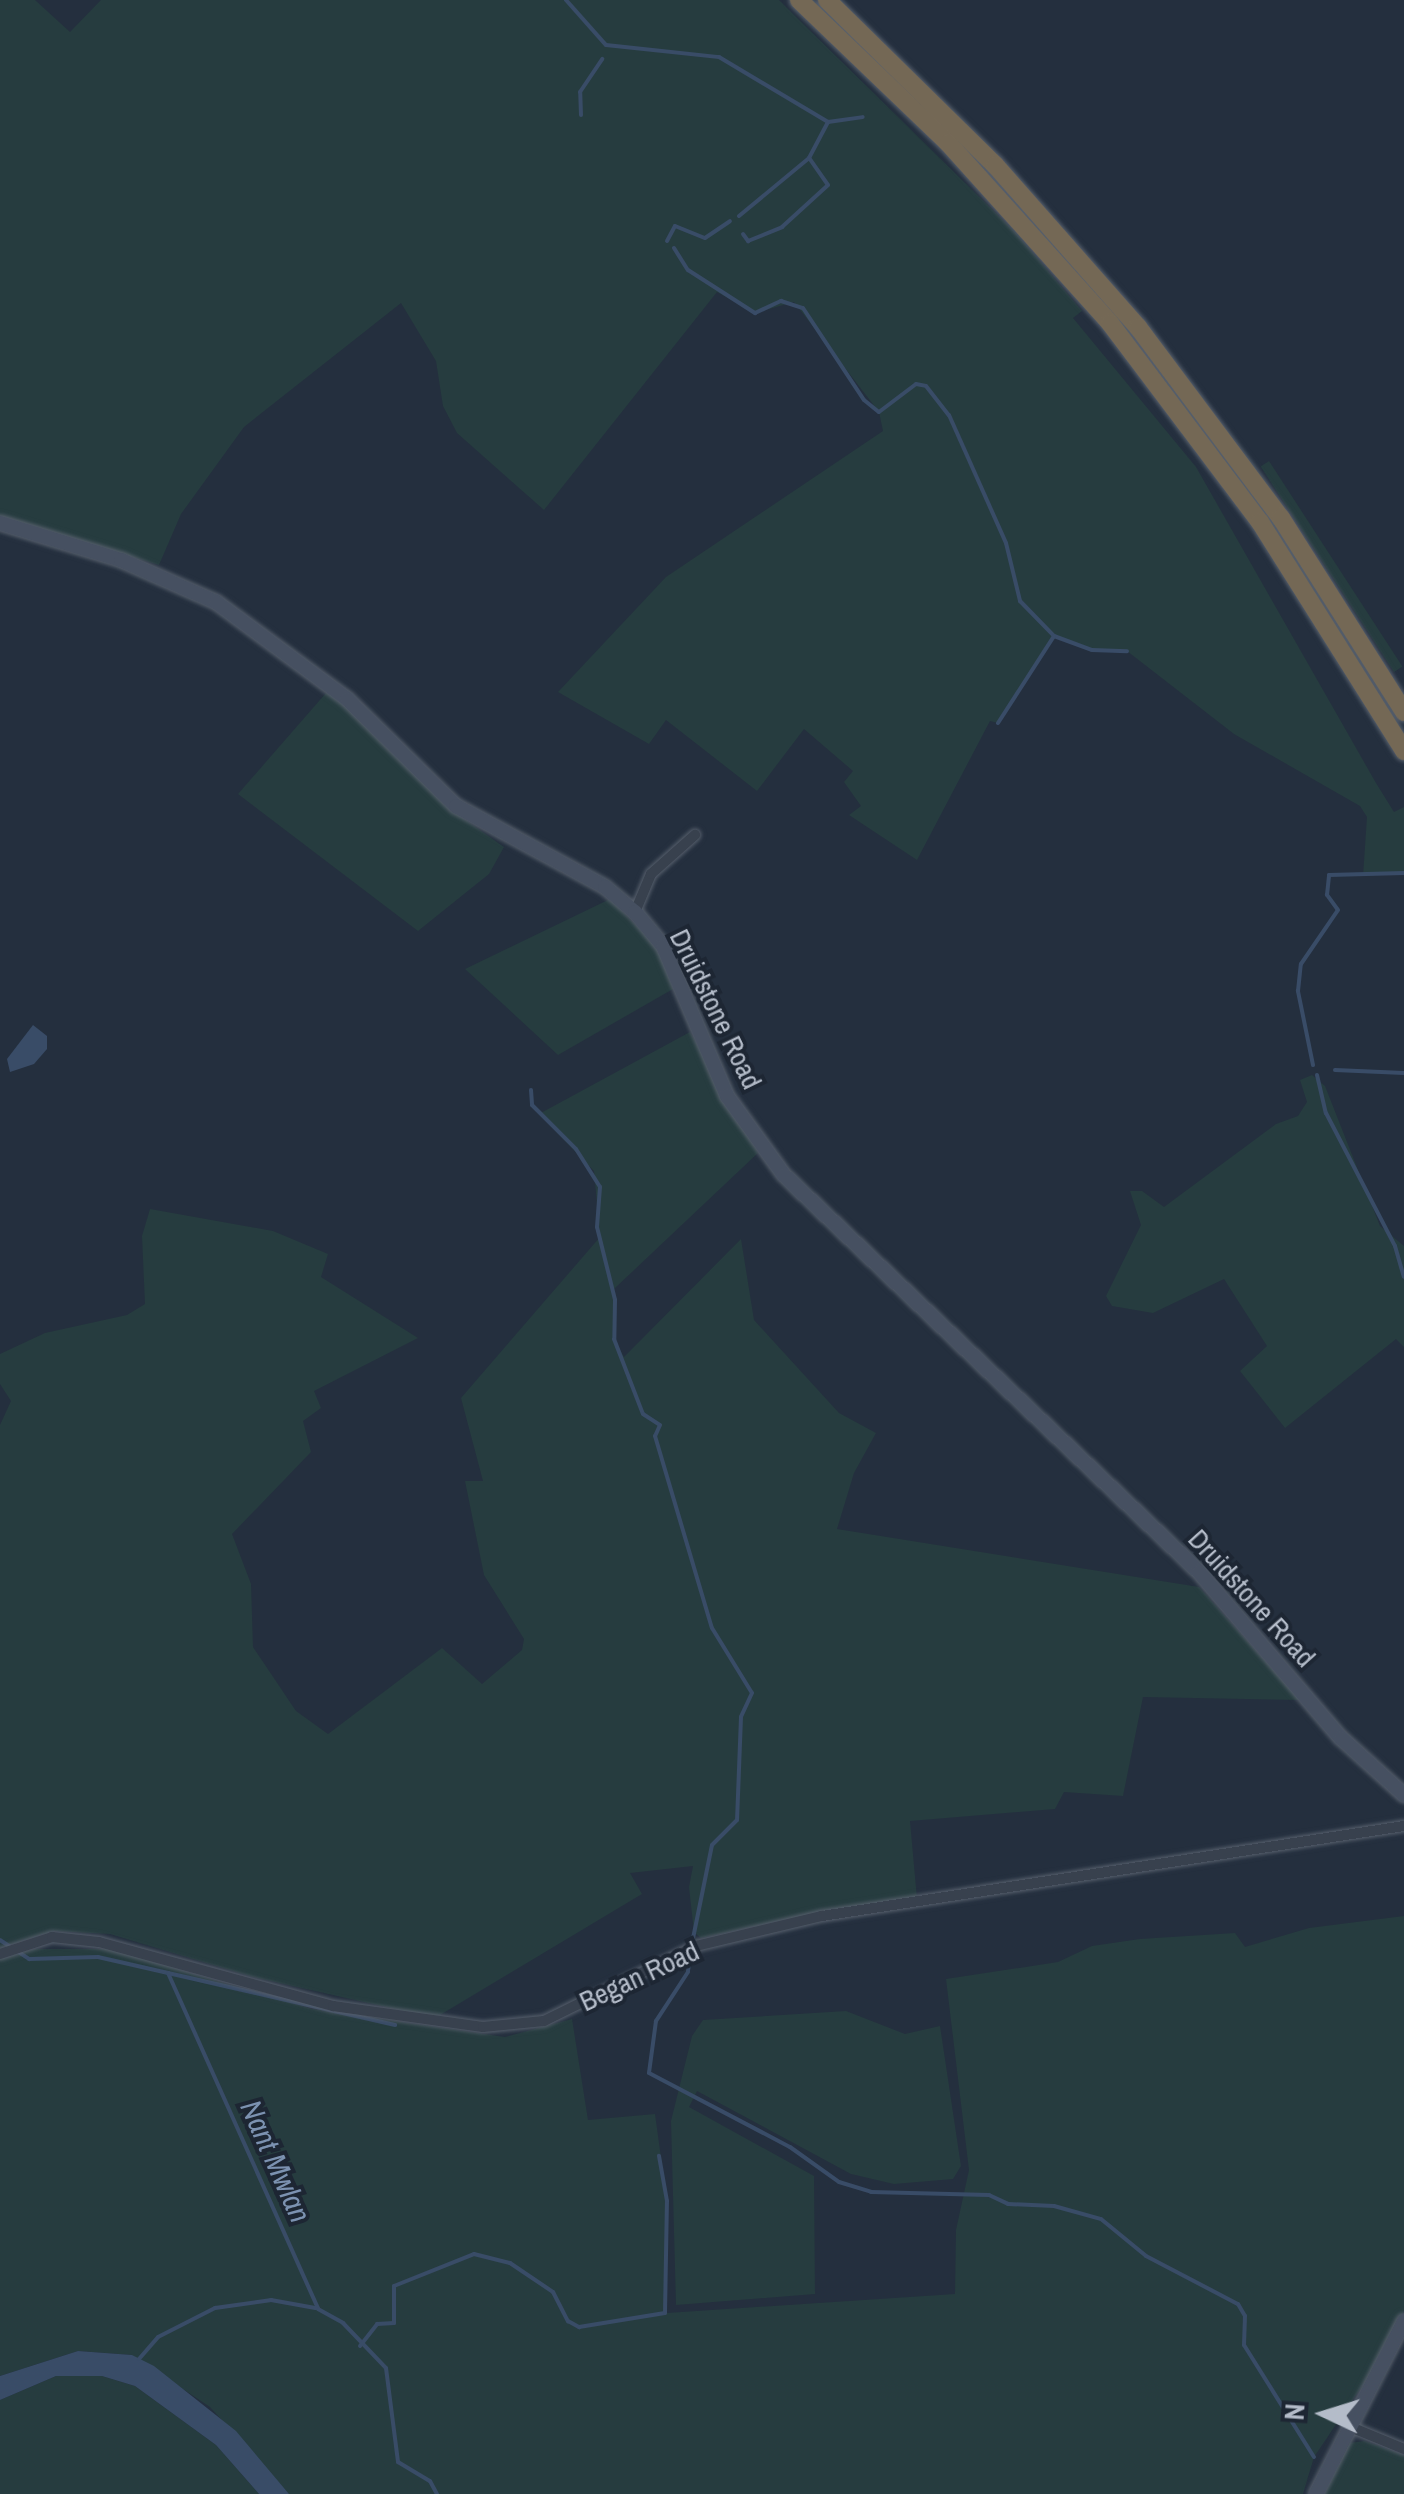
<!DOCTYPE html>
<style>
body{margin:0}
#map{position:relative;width:1404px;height:2494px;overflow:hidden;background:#242f3e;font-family:"Archivo Narrow",sans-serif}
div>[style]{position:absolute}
.green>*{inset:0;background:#263c3f;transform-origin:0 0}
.water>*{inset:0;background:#394c67}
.stream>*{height:4px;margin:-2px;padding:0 2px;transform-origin:2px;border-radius:2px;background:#394c67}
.roads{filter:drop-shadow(0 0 2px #565f6c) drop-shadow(0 0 2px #565f6c)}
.street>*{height:10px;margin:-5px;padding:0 5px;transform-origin:5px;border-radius:5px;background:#38414e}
.secondary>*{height:14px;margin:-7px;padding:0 7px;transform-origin:7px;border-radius:7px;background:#465061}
.highway>*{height:18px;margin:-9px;padding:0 9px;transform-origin:9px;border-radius:9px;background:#746855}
span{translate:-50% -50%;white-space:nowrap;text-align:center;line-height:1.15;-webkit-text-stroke:8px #1d2633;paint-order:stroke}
.street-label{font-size:28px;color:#b4bcc9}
.water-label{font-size:30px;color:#7c92b1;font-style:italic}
.north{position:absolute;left:1274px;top:2364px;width:100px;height:100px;-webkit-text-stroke:8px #1d2633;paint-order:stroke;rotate:274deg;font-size:28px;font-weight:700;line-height:40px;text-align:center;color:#b4bcc9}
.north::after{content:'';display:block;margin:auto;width:35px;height:45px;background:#b4bcc9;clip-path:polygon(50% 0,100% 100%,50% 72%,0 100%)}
</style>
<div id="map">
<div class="green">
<i style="clip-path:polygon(0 0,35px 0,70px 32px,101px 0,779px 0,1016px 233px,1082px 311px,1073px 318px,1196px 467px,1376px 783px,1394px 812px,1404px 807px,1404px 873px,1363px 876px,1367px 817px,1360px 806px,1234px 734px,1127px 651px,1092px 650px,1054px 637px,998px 723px,990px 721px,917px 860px,849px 815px,861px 806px,844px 782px,853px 771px,804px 729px,757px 791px,666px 720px,649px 744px,558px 692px,666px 577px,883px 431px,879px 412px,794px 302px,755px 313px,717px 292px,544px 510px,457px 433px,443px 406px,436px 361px,401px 303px,244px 427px,181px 514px,159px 565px,0 517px)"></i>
<i style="left:1269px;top:461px;width:245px;height:10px;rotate:57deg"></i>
<i style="clip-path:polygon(326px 693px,342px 700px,457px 814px,504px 847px,489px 874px,418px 931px,238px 794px)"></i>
<i style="clip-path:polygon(610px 899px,657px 947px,673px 989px,558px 1055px,465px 969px)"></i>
<i style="clip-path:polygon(690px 1032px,758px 1153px,614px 1289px,614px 1339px,624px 1357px,741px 1239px,754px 1320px,839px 1413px,876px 1433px,854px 1473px,837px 1529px,1199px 1587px,1300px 1700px,1143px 1697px,1123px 1796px,1064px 1792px,1055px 1809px,910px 1821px,917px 1899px,833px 1909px,701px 1938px,694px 1932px,689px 1887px,693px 1866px,630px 1873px,642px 1894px,435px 2018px,253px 1977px,110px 1934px,53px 1931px,0 1948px,0 1425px,11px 1401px,0 1384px,0 1354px,45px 1333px,127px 1315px,145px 1304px,142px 1236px,150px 1209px,273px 1231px,328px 1254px,321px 1277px,418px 1338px,314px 1391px,321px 1408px,303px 1421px,311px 1452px,232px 1534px,251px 1584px,253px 1647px,296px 1711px,328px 1734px,442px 1648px,482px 1684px,522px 1650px,524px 1639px,484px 1575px,465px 1481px,483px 1481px,461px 1398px,600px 1237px,594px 1171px,539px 1114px)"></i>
<i style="clip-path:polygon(1312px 1075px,1325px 1086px,1380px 1226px,1404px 1246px,1404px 1347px,1396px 1339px,1285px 1428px,1240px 1371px,1267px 1346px,1224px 1279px,1153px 1313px,1112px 1306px,1106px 1296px,1141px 1225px,1130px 1191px,1142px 1191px,1164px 1207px,1276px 1124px,1298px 1116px,1307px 1102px,1300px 1080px)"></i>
<i style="clip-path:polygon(1404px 1916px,1404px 2310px,1390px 2345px,1314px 2457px,1303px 2494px,289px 2494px,210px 2407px,132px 2355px,78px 2351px,0 2376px,0 1959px,34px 1949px,109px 1949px,312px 2009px,505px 2037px,572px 2019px,588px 2120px,655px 2114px,667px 2201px,667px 2313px,955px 2294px,956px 2230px,969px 2170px,946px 1979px,1058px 1962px,1092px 1946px,1140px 1939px,1235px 1933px,1245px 1947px,1309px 1928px)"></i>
<i style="clip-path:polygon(846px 2011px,905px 2034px,940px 2026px,961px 2166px,953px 2179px,894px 2184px,851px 2174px,697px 2091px,689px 2107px,814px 2176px,815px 2294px,676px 2305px,671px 2121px,692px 2036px,703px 2020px)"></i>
<i style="clip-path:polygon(56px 2376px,102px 2376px,135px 2386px,216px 2445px,259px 2494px,0 2494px,0 2400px)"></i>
<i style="clip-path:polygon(1365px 2441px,1404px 2455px,1404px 2494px,1325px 2494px,1348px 2443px)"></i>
</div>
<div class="water">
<i style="clip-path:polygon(33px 1025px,47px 1036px,47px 1049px,34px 1064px,10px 1072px,7px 1059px)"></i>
<i style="clip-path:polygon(78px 2351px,132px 2355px,154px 2366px,236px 2431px,289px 2494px,259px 2494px,216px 2445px,135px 2386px,102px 2376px,56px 2376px,0 2400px,0 2376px)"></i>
</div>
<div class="stream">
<i style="left:566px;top:0;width:60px;rotate:48.4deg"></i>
<i style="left:606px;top:45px;width:114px;rotate:6.1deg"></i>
<i style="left:719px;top:57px;width:127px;rotate:30.8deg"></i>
<i style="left:828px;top:122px;width:35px;rotate:-8deg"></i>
<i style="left:581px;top:115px;width:23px;rotate:-92deg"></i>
<i style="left:580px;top:92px;width:40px;rotate:-56deg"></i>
<i style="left:739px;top:216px;width:91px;rotate:-39.6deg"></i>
<i style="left:809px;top:158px;width:41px;rotate:-62.2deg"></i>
<i style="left:743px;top:234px;width:9px;rotate:54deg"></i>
<i style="left:748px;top:241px;width:37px;rotate:-22deg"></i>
<i style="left:782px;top:227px;width:62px;rotate:-42.4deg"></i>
<i style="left:828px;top:185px;width:33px;rotate:-125deg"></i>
<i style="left:667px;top:241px;width:17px;rotate:-62deg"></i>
<i style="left:675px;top:226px;width:32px;rotate:22deg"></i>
<i style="left:705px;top:238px;width:30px;rotate:-34deg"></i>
<i style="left:674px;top:248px;width:26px;rotate:58deg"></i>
<i style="left:688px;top:270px;width:80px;rotate:32.7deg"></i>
<i style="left:755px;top:313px;width:29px;rotate:-25deg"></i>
<i style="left:781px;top:301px;width:23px;rotate:18deg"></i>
<i style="left:803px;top:308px;width:110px;rotate:56.5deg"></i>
<i style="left:864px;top:400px;width:19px;rotate:39deg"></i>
<i style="left:879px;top:412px;width:46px;rotate:-37.1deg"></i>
<i style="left:916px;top:384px;width:10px;rotate:11deg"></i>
<i style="left:926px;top:386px;width:37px;rotate:52deg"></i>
<i style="left:949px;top:415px;width:140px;rotate:66deg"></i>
<i style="left:1006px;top:543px;width:60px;rotate:76.4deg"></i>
<i style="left:1020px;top:601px;width:49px;rotate:45.8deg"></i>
<i style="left:1054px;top:636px;width:40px;rotate:20.2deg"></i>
<i style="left:1092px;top:650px;width:35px;rotate:2deg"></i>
<i style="left:998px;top:723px;width:103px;rotate:-57.2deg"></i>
<i style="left:1313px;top:1065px;width:76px;rotate:-101.5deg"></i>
<i style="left:1298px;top:991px;width:27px;rotate:-84deg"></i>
<i style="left:1301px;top:964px;width:65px;rotate:-55.6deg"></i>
<i style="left:1338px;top:910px;width:19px;rotate:-126deg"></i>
<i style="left:1327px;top:895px;width:20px;rotate:-84deg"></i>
<i style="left:1329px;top:875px;width:75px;rotate:-1.5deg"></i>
<i style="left:1335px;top:1070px;width:69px;rotate:2.5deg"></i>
<i style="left:1317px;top:1075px;width:39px;rotate:77deg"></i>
<i style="left:1326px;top:1113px;width:150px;rotate:62.6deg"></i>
<i style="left:1395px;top:1246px;width:32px;rotate:74deg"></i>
<i style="left:531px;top:1090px;width:15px;rotate:86deg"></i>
<i style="left:532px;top:1105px;width:62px;rotate:45deg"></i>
<i style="left:576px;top:1149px;width:45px;rotate:57.7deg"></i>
<i style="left:600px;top:1187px;width:40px;rotate:94.3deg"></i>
<i style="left:597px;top:1227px;width:75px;rotate:76.1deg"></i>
<i style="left:615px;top:1300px;width:39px;rotate:91deg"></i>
<i style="left:614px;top:1339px;width:80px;rotate:68.9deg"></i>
<i style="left:643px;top:1414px;width:20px;rotate:33deg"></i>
<i style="left:660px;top:1425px;width:12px;rotate:114deg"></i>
<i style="left:655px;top:1436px;width:200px;rotate:73.5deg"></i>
<i style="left:712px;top:1628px;width:76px;rotate:58.4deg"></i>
<i style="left:752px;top:1693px;width:26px;rotate:115deg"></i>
<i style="left:741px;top:1717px;width:103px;rotate:92.2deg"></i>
<i style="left:737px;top:1820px;width:35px;rotate:135deg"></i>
<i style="left:712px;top:1845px;width:100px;rotate:101.5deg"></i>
<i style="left:0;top:1940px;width:35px;rotate:33deg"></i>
<i style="left:29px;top:1959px;width:69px;rotate:-1.7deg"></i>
<i style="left:98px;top:1957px;width:72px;rotate:12.9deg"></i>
<i style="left:168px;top:1973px;width:368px;rotate:65.9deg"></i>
<i style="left:318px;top:2309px;width:29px;rotate:29deg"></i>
<i style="left:343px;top:2323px;width:62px;rotate:46.3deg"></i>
<i style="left:386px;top:2368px;width:95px;rotate:82.7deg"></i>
<i style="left:398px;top:2462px;width:37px;rotate:31deg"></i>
<i style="left:430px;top:2481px;width:15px;rotate:62deg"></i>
<i style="left:691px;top:1952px;width:20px;rotate:99deg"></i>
<i style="left:688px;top:1972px;width:59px;rotate:123.1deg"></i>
<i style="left:656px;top:2021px;width:52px;rotate:97.7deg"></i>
<i style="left:649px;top:2073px;width:159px;rotate:27.7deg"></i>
<i style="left:790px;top:2147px;width:60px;rotate:35.5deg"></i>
<i style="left:839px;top:2182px;width:34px;rotate:17deg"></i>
<i style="left:871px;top:2192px;width:118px;rotate:1.5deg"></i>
<i style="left:989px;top:2195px;width:21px;rotate:25deg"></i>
<i style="left:1008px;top:2204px;width:46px;rotate:2.5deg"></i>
<i style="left:1054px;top:2206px;width:49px;rotate:15.5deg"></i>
<i style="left:1101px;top:2219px;width:58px;rotate:39.4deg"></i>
<i style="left:1146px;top:2256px;width:104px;rotate:27.6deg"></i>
<i style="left:1238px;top:2304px;width:14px;rotate:60deg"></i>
<i style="left:1245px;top:2316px;width:29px;rotate:92deg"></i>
<i style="left:1244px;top:2345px;width:132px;rotate:58deg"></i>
<i style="left:168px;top:1973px;width:233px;rotate:12.9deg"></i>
<i style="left:360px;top:2346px;width:28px;rotate:-52deg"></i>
<i style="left:377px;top:2324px;width:17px;rotate:-3deg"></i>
<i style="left:394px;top:2323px;width:37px;rotate:-90deg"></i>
<i style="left:394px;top:2286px;width:86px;rotate:-21.8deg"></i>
<i style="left:474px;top:2254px;width:37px;rotate:14deg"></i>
<i style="left:510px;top:2263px;width:52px;rotate:34deg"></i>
<i style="left:553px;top:2292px;width:33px;rotate:63deg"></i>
<i style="left:568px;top:2321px;width:13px;rotate:29deg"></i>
<i style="left:579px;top:2327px;width:87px;rotate:-9.2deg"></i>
<i style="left:665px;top:2313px;width:112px;rotate:-89deg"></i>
<i style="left:667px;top:2201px;width:46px;rotate:-100.1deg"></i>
<i style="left:139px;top:2359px;width:29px;rotate:-49deg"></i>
<i style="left:158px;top:2337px;width:64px;rotate:-27deg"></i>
<i style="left:215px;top:2308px;width:57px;rotate:-8.1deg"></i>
<i style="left:271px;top:2300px;width:45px;rotate:10.3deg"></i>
</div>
<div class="roads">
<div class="street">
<i style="left:635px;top:912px;width:41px;rotate:-67.2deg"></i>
<i style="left:651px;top:874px;width:59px;rotate:-41.6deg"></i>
<i style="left:0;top:1954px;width:55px;rotate:-18.1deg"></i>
<i style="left:52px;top:1937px;width:47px;rotate:6.1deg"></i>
<i style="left:99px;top:1942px;width:243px;rotate:15.3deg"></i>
<i style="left:333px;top:2006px;width:151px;rotate:8deg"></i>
<i style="left:483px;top:2027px;width:61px;rotate:-5.6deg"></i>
<i style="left:544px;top:2021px;width:169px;rotate:-26.3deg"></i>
<i style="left:696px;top:1946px;width:130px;rotate:-13.4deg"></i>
<i style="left:822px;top:1916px;width:589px;rotate:-8.79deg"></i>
<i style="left:1348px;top:2426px;width:61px;rotate:22.3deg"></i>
</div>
<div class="secondary">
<i style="left:0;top:523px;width:127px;rotate:17deg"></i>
<i style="left:121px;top:560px;width:104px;rotate:23.9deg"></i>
<i style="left:216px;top:602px;width:163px;rotate:36.5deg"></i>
<i style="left:347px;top:699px;width:153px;rotate:44.5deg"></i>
<i style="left:456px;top:806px;width:170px;rotate:28.5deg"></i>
<i style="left:605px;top:887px;width:39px;rotate:40deg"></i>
<i style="left:635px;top:912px;width:44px;rotate:50.5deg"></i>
<i style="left:663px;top:946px;width:163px;rotate:66.9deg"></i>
<i style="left:727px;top:1096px;width:97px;rotate:54.2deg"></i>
<i style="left:784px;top:1175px;width:574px;rotate:43.73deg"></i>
<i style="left:1199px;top:1572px;width:218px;rotate:49.5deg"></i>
<i style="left:1341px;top:1738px;width:85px;rotate:42.1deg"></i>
<i style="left:1316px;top:2494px;width:194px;rotate:-63deg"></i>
</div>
<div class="highway">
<i style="left:799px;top:0;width:207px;rotate:43.8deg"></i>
<i style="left:948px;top:143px;width:242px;rotate:48deg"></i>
<i style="left:1110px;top:323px;width:249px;rotate:53deg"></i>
<i style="left:1260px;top:522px;width:271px;rotate:57.8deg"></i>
<i style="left:827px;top:0;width:235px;rotate:44.5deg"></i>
<i style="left:995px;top:165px;width:216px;rotate:48.6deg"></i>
<i style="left:1138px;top:327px;width:239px;rotate:53.2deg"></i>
<i style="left:1281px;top:518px;width:230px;rotate:57.6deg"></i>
</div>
</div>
<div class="street-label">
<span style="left:716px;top:1009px;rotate:64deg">Druidstone Road</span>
<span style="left:1252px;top:1598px;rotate:48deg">Druidstone Road</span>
<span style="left:639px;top:1976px;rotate:-25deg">Began Road</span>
</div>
<div class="water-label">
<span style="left:276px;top:2161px;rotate:66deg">Nant Mwlan</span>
</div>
<div class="north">N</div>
</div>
